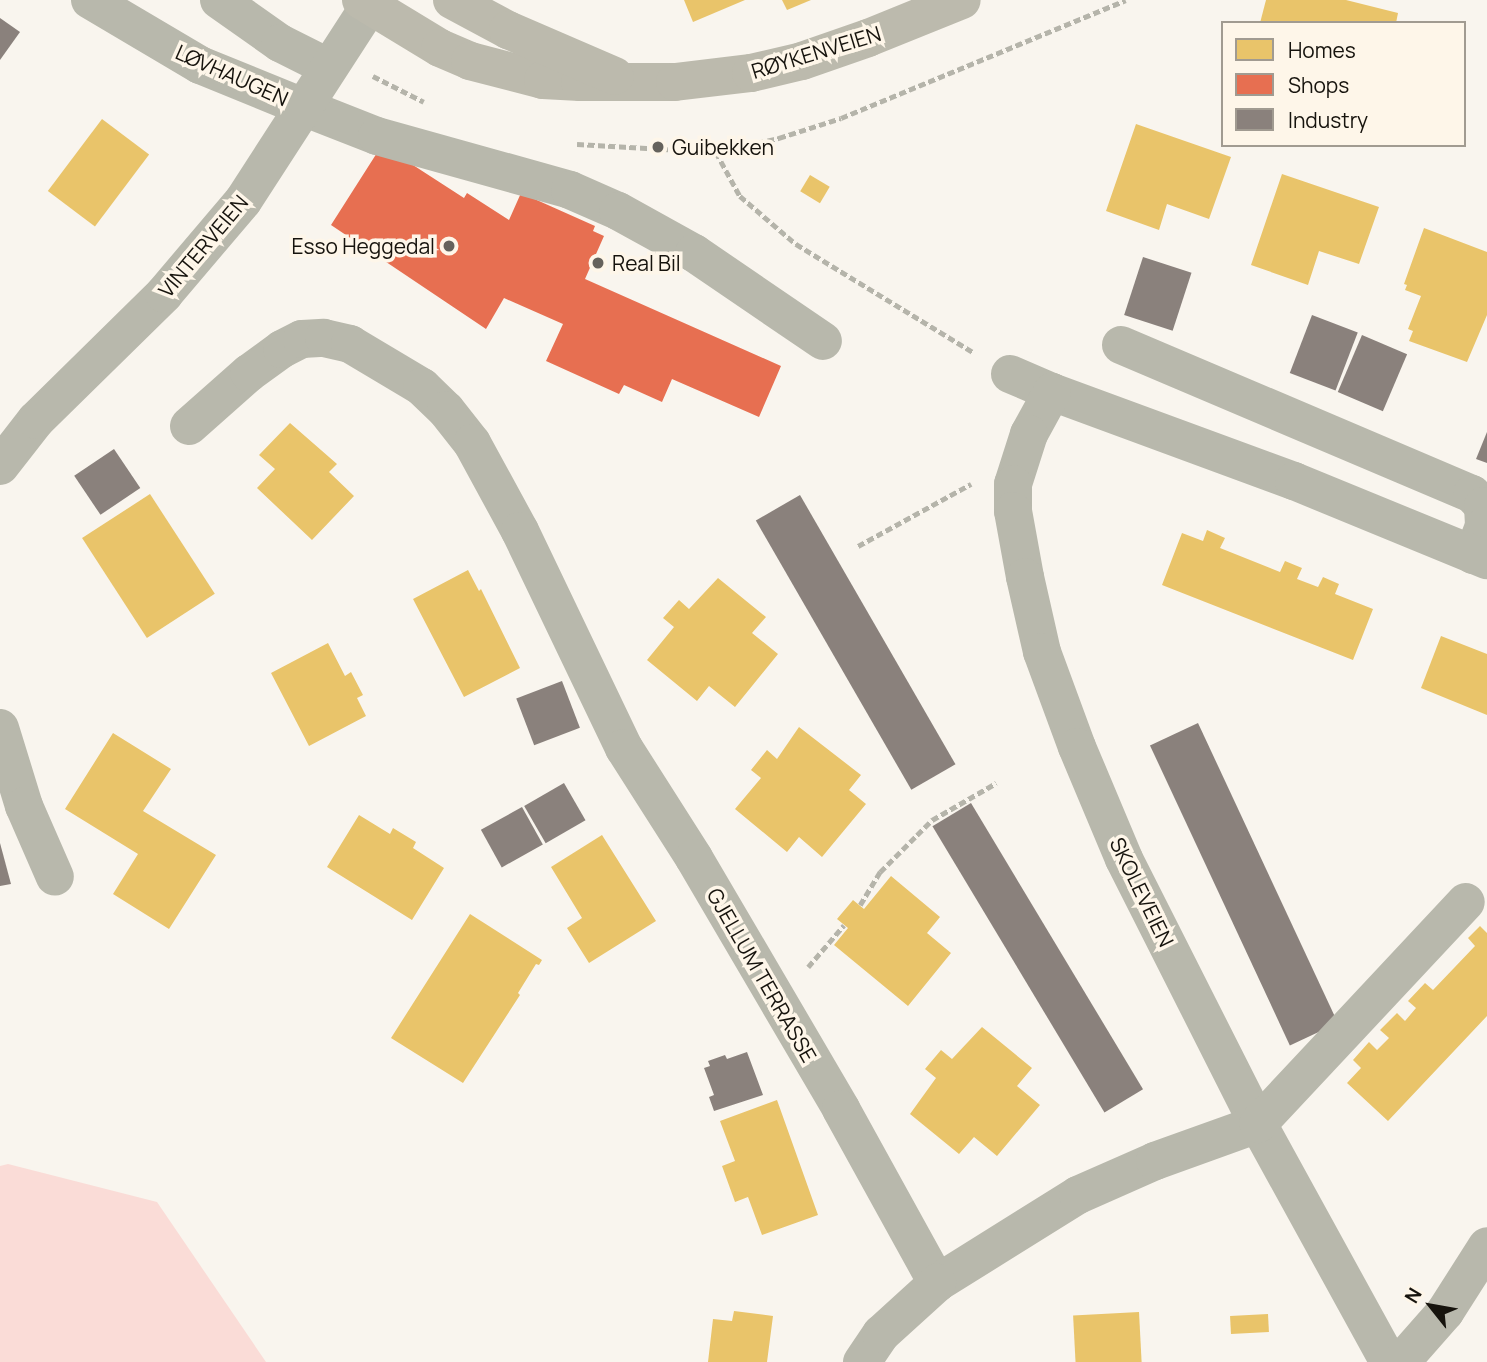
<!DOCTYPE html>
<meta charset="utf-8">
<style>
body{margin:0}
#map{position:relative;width:1487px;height:1362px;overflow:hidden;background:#f9f5ee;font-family:Manrope,sans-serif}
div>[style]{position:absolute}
.green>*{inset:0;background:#fadcd7}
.homes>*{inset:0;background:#e9c46a;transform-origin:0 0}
.shops>*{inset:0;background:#e76f51}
.industry>*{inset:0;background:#8a817c;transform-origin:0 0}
.path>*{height:4.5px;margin-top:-2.25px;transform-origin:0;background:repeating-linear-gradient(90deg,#b5b4aa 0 7px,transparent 0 10.5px)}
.minor>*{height:38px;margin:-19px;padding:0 19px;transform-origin:19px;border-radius:19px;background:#b8b8ac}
.major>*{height:38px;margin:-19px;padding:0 19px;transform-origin:19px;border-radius:19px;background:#bcbaad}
.dots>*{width:19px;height:19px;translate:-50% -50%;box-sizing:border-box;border:4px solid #fef6e9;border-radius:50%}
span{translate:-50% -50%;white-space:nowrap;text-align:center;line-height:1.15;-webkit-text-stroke:7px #fef6e9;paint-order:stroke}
.street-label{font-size:21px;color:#16130d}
.poi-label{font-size:21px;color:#16130d}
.left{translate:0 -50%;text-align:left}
.right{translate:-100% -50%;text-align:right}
.legend{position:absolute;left:1221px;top:21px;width:245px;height:126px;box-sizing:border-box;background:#fef6e9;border:2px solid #a19b91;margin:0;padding:9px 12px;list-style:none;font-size:21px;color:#16130d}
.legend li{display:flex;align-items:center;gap:14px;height:35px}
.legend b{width:35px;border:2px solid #a19b91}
.north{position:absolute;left:1396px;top:1271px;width:70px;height:70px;-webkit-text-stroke:5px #fef6e9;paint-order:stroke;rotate:301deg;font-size:19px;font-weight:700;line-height:28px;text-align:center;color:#16130d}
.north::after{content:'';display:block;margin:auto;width:24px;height:32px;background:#16130d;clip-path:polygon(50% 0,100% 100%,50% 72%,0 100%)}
</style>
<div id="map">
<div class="green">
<i style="clip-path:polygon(8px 1164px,157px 1202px,266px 1362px,0 1362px,0 1166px)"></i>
</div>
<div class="homes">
<i style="clip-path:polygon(684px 0,745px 0,693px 22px)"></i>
<i style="clip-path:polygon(782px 0,811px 0,787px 10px)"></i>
<i style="clip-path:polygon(1266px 0,1346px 0,1398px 13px,1396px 23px,1260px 23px)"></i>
<i style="left:102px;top:119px;width:59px;height:90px;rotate:37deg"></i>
<i style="clip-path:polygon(1136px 124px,1231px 157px,1209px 219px,1167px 204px,1159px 230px,1106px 211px)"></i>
<i style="clip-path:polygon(1282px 174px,1379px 207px,1359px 264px,1319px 251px,1308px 285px,1251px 265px)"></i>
<i style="left:810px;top:175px;width:23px;height:19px;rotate:31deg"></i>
<i style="clip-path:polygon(1424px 228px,1487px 252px,1487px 315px,1467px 362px,1409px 341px,1413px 331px,1408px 329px,1421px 296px,1405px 290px,1407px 285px,1404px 284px)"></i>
<i style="clip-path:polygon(290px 423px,337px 464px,329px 472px,354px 496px,312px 540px,257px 488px,275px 469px,259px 455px)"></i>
<i style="left:150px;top:494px;width:119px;height:81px;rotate:57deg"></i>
<i style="clip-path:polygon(1207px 530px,1225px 538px,1220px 548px,1280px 572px,1285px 561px,1302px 568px,1297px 579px,1318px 587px,1323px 577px,1339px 584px,1335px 594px,1373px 609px,1353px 660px,1162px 585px,1182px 533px,1203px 541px)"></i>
<i style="clip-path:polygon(468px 570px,479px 591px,481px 589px,520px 668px,464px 697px,413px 599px)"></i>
<i style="clip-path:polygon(718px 578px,766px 617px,752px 633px,778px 654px,735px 707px,709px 686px,697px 701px,647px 660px,674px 627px,663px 618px,679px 600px,689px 609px)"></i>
<i style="clip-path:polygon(1441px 636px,1487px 654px,1487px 715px,1421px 688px)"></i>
<i style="clip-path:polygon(328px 643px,345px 676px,351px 672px,363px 695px,357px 698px,366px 716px,309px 746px,271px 673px)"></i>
<i style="clip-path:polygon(799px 727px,861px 775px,849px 790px,866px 804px,822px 857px,799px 837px,787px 852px,735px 809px,761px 778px,751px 770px,767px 750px,777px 759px)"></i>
<i style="clip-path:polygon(113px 733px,171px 769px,143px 811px,216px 855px,169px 929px,113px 894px,138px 854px,65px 809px)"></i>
<i style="clip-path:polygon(359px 815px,390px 834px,393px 828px,416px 842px,413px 848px,444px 868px,412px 920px,327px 867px)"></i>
<i style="clip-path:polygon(602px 835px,656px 921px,589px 963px,567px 928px,582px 918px,551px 867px)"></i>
<i style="clip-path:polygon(891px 876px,940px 917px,927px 933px,951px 953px,908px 1006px,834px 945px,848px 928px,837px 919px,853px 900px,864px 909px)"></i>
<i style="clip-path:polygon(470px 914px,542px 960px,539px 965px,536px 964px,518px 993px,520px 995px,463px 1083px,391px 1038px)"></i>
<i style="clip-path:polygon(1480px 926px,1487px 933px,1487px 1016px,1388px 1121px,1347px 1083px,1361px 1068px,1353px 1060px,1369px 1042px,1377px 1050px,1389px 1038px,1380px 1030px,1397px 1013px,1405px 1021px,1416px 1008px,1408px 1001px,1425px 983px,1433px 990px,1475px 946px,1468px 938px)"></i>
<i style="clip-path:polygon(982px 1027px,1032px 1068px,1017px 1086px,1040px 1105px,997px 1156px,974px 1137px,959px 1154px,910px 1114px,936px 1078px,925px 1069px,941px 1050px,952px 1059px)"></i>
<i style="clip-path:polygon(777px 1100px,818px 1215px,762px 1235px,748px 1197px,735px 1202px,722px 1166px,735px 1161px,720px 1121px)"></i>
<i style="clip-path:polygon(734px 1311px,773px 1316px,767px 1362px,708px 1362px,713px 1319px,732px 1321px)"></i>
<i style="left:1139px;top:1312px;width:50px;height:66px;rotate:87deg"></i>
<i style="left:1268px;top:1314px;width:18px;height:38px;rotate:87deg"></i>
</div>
<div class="shops">
<i style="clip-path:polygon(382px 145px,464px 198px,467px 193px,509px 220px,521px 193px,595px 226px,593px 231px,604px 236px,585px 279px,781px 366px,759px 417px,672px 379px,662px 402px,624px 385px,619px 394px,546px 361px,563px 324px,504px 298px,486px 329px,331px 225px)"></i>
</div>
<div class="industry">
<i style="clip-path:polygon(0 18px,20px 32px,0 60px)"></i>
<i style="left:1143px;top:257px;width:51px;height:61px;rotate:18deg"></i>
<i style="left:1312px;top:315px;width:49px;height:62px;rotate:21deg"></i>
<i style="left:1362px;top:335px;width:49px;height:62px;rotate:23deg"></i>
<i style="clip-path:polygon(1487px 432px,1487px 463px,1476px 459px)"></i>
<i style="left:114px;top:449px;width:47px;height:48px;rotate:56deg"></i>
<i style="left:800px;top:495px;width:311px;height:51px;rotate:60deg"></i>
<i style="left:562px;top:681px;width:50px;height:49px;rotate:69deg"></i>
<i style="left:1198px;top:723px;width:331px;height:53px;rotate:65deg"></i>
<i style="left:564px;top:783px;width:43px;height:46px;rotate:60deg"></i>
<i style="left:971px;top:803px;width:334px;height:45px;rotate:59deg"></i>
<i style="left:522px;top:807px;width:43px;height:47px;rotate:61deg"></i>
<i style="clip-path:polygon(0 843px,11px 884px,0 886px)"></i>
<i style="clip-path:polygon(747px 1052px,763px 1095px,714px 1111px,709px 1097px,714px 1095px,704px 1068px,710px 1066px,708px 1061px,725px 1055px,727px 1059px)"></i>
</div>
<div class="path">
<i style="left:373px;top:76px;width:57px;rotate:27deg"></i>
<i style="left:577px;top:144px;width:139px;rotate:3.3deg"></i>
<i style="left:716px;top:152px;width:50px;rotate:61.4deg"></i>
<i style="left:740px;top:196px;width:74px;rotate:40.6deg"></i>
<i style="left:796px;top:244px;width:207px;rotate:31.4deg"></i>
<i style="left:716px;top:152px;width:65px;rotate:-12.5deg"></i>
<i style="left:779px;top:138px;width:65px;rotate:-17.9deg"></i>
<i style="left:841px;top:118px;width:308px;rotate:-22.5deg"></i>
<i style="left:858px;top:546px;width:129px;rotate:-28.8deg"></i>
<i style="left:860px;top:905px;width:39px;rotate:-59deg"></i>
<i style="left:880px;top:872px;width:74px;rotate:-45deg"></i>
<i style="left:932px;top:820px;width:74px;rotate:-30deg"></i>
<i style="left:808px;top:967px;width:55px;rotate:-49.4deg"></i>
</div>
<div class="minor">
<i style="left:90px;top:0;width:128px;rotate:30.6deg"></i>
<i style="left:200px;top:65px;width:111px;rotate:22.2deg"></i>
<i style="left:303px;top:107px;width:79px;rotate:21.4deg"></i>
<i style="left:377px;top:136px;width:200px;rotate:15.6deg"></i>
<i style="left:570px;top:190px;width:52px;rotate:23.6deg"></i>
<i style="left:618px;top:211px;width:87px;rotate:28.9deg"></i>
<i style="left:694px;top:253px;width:156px;rotate:34.3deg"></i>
<i style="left:219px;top:0;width:75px;rotate:35.2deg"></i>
<i style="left:280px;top:43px;width:54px;rotate:26.6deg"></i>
<i style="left:1121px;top:345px;width:381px;rotate:23deg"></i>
<i style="left:1472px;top:494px;width:16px;rotate:47deg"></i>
<i style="left:1483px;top:506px;width:20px;rotate:87deg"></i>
<i style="left:1484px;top:526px;width:31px;rotate:111deg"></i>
<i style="left:1010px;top:374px;width:46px;rotate:23.2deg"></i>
<i style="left:1052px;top:392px;width:258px;rotate:20.2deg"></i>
<i style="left:1294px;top:481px;width:209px;rotate:22.3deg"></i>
<i style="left:1052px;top:392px;width:48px;rotate:118.7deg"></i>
<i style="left:1029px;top:434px;width:52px;rotate:107.7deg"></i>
<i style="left:1013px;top:484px;width:27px;rotate:90deg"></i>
<i style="left:1013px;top:511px;width:67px;rotate:79.7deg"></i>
<i style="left:1025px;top:577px;width:77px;rotate:77.2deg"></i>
<i style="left:1042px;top:652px;width:101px;rotate:69.8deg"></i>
<i style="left:1077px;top:747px;width:121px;rotate:67.2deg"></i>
<i style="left:1124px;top:859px;width:297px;rotate:63.2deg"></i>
<i style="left:1258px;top:1124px;width:272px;rotate:61.2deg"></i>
<i style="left:189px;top:426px;width:80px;rotate:-41.5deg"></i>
<i style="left:249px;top:373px;width:41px;rotate:-36deg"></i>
<i style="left:282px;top:349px;width:22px;rotate:-27deg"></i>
<i style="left:302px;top:339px;width:22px;rotate:-3deg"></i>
<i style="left:324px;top:338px;width:27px;rotate:13deg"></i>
<i style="left:350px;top:344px;width:84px;rotate:30.8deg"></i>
<i style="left:422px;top:387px;width:33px;rotate:44deg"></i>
<i style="left:446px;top:410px;width:42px;rotate:51.8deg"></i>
<i style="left:472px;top:443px;width:100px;rotate:61.4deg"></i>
<i style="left:520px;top:531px;width:241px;rotate:64.4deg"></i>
<i style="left:624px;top:748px;width:130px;rotate:57.5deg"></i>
<i style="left:694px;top:858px;width:291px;rotate:59.6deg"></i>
<i style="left:841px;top:1109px;width:199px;rotate:61.1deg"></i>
<i style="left:937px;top:1283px;width:166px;rotate:-32deg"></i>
<i style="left:1078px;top:1195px;width:84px;rotate:-23.8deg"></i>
<i style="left:1155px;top:1161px;width:109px;rotate:-19.8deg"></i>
<i style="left:1258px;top:1124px;width:304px;rotate:-46.9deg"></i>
<i style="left:0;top:466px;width:58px;rotate:-52deg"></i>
<i style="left:36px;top:420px;width:180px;rotate:-44.5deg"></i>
<i style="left:164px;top:294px;width:122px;rotate:-49.7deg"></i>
<i style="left:243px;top:201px;width:239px;rotate:-57.1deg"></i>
<i style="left:0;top:728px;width:82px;rotate:72.9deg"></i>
<i style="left:24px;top:806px;width:77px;rotate:66.4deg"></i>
<i style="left:862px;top:1362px;width:34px;rotate:-56deg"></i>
<i style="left:881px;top:1334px;width:76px;rotate:-42.3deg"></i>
<i style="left:1401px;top:1362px;width:67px;rotate:-48.7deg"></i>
<i style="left:1445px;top:1312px;width:78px;rotate:-57.5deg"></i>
</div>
<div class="major">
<i style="left:361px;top:0;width:92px;rotate:31.3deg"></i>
<i style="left:440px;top:48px;width:33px;rotate:23deg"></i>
<i style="left:470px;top:61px;width:75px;rotate:14.6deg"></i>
<i style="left:543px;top:80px;width:37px;rotate:3deg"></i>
<i style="left:580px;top:82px;width:95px"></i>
<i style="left:675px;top:82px;width:77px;rotate:-6.8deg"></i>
<i style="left:751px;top:73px;width:52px;rotate:-13.2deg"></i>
<i style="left:802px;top:61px;width:70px;rotate:-19.2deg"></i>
<i style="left:868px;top:38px;width:101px;rotate:-22deg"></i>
<i style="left:452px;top:0;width:64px;rotate:28.2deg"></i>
<i style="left:508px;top:30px;width:116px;rotate:23.3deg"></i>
</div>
<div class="dots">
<i style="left:658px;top:147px;background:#65625c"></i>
<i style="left:449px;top:246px;background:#65625c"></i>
<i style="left:598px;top:263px;background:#65625c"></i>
</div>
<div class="street-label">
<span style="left:816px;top:52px;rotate:-17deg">RØYKENVEIEN</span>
<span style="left:232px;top:75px;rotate:24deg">LØVHAUGEN</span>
<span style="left:203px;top:246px;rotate:-50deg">VINTERVEIEN</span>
<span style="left:1142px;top:892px;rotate:64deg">SKOLEVEIEN</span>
<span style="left:762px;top:975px;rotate:60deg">GJELLUM TERRASSE</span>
</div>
<div class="poi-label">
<span class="left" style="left:672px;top:147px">Guibekken</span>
<span class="right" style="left:435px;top:246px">Esso Heggedal</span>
<span class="left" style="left:612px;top:263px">Real Bil</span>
</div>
<ul class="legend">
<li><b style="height:19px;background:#e9c46a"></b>Homes</li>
<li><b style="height:19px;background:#e76f51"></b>Shops</li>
<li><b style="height:19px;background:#8a817c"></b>Industry</li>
</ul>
<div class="north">N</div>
</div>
